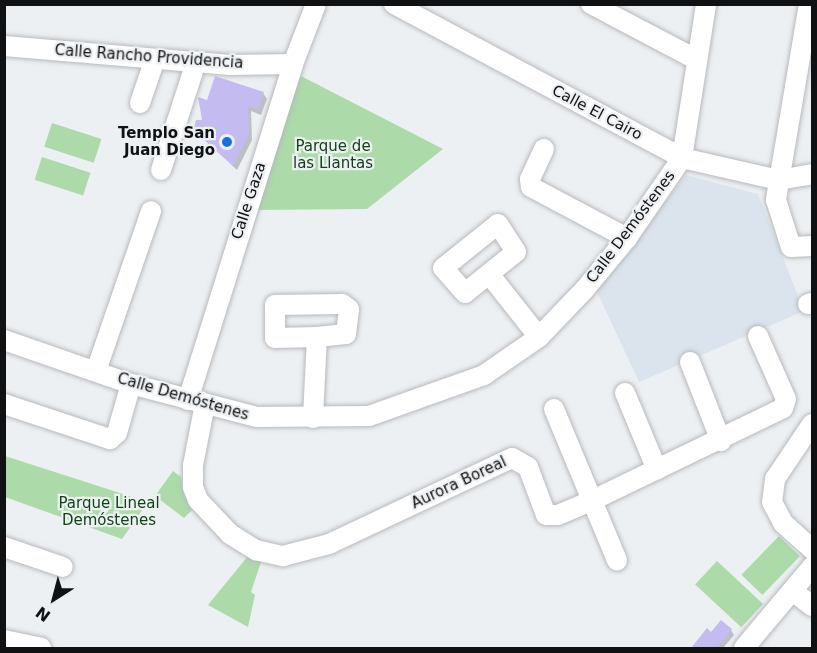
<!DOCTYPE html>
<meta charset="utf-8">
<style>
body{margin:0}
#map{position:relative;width:817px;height:653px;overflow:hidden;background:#edf0f3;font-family:"DejaVu Sans",sans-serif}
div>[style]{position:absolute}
.built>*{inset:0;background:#dbe4ed}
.green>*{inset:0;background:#acdaa9;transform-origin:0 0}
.shadow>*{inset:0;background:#0003}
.building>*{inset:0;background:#c4bcf1}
.roads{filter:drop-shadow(0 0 2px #b7b9bc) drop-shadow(0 0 2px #b7b9bc)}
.minor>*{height:20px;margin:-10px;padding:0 10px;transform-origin:10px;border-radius:10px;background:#fff}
.dots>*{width:16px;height:16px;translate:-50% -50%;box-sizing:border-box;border:3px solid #edf0f3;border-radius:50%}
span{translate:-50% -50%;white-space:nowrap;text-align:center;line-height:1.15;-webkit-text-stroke:4.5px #edf0f3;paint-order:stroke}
.street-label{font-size:15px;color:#101112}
.poi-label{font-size:15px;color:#101112;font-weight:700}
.right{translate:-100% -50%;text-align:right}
.park-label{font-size:15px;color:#114213}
.frame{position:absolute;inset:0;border:6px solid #101112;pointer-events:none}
.north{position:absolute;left:24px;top:569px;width:60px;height:60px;-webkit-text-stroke:4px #edf0f3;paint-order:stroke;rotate:216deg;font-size:16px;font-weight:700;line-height:24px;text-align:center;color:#101112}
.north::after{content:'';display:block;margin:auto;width:21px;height:27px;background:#101112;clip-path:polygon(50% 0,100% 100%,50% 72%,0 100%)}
</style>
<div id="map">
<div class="built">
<i style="clip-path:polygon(686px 175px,758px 194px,804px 311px,639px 382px,596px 290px)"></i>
</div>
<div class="green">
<i style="clip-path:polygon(301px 76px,443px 149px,367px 209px,253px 210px)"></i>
<i style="left:52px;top:123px;width:52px;height:25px;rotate:18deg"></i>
<i style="left:42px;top:157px;width:51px;height:24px;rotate:18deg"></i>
<i style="clip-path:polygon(4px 456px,5px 456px,148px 502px,122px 539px,5px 497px)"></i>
<i style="clip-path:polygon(173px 471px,181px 477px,184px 495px,192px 510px,184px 518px,155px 496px)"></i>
<i style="left:779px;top:536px;width:29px;height:54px;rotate:44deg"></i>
<i style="clip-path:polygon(248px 556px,261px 562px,251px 592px,255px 595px,248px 627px,208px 605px)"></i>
<i style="left:717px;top:561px;width:63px;height:32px;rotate:43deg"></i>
</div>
<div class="shadow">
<i style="clip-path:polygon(263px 93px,267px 99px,261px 115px,251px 111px,252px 140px,237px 170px,195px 130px,204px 121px,208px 102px)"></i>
<i style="clip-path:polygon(707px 630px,711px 634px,731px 630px,734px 635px,723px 648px,693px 648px)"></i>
</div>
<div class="building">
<i style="clip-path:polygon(215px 76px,264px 92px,258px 109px,248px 106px,249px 134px,233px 166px,193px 130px,196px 120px,202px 120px,198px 97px,207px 100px)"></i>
<i style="clip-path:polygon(721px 620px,732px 629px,717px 648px,691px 648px,707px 628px,711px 632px)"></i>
</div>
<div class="roads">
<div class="minor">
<i style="left:394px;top:4px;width:327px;rotate:28.1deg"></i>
<i style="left:682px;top:158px;width:99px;rotate:12.8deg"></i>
<i style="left:779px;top:180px;width:34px;rotate:-10deg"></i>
<i style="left:591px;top:4px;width:120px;rotate:27.8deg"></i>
<i style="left:809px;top:4px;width:199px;rotate:99.6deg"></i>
<i style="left:776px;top:200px;width:49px;rotate:72.3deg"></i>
<i style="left:791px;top:247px;width:21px;rotate:-3deg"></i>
<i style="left:4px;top:46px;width:227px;rotate:4.8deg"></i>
<i style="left:230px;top:65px;width:63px;rotate:-0.9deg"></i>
<i style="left:140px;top:103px;width:46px;rotate:-71.2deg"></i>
<i style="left:544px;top:149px;width:33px;rotate:115deg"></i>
<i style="left:530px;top:179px;width:8px;rotate:83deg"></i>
<i style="left:531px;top:187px;width:109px;rotate:28deg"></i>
<i style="left:161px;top:170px;width:114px;rotate:-72deg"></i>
<i style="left:498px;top:224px;width:33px;rotate:57deg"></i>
<i style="left:516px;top:252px;width:65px;rotate:141.2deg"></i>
<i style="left:465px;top:293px;width:33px;rotate:-131deg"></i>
<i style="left:443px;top:268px;width:70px;rotate:-38.7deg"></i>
<i style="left:489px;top:274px;width:80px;rotate:51.6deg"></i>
<i style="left:808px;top:304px;width:4px;rotate:-14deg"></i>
<i style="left:4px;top:340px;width:134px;rotate:19.1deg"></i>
<i style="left:131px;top:384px;width:130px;rotate:14.7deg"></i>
<i style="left:257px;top:417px;width:112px;rotate:-0.5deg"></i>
<i style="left:369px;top:416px;width:122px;rotate:-19.6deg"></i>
<i style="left:484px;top:375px;width:67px;rotate:-34.6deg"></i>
<i style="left:539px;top:337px;width:66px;rotate:-46.2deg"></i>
<i style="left:585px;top:289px;width:66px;rotate:-50.5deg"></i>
<i style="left:627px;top:238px;width:97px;rotate:-55.5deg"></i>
<i style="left:682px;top:158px;width:156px;rotate:-81.1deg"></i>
<i style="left:690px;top:362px;width:85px;rotate:68.6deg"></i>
<i style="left:96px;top:371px;width:169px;rotate:-71deg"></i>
<i style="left:625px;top:393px;width:83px;rotate:67.4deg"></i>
<i style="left:188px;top:400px;width:352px;rotate:-72.6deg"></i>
<i style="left:293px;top:64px;width:64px;rotate:-69deg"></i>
<i style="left:4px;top:404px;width:112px;rotate:18.3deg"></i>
<i style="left:110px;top:439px;width:9px;rotate:-41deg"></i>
<i style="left:117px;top:433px;width:51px;rotate:-74.1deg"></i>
<i style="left:205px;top:404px;width:62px;rotate:101.1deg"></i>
<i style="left:193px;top:465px;width:22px;rotate:90deg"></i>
<i style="left:193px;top:487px;width:14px;rotate:69deg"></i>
<i style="left:198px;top:500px;width:47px;rotate:46.7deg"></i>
<i style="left:230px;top:534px;width:31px;rotate:32deg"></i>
<i style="left:256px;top:550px;width:28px;rotate:13deg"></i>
<i style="left:283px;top:556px;width:48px;rotate:-14.6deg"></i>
<i style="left:329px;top:544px;width:202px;rotate:-25.2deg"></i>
<i style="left:512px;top:458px;width:18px;rotate:29deg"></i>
<i style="left:528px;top:467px;width:51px;rotate:69.4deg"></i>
<i style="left:546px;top:515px;width:12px"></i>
<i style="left:558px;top:515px;width:38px;rotate:-23deg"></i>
<i style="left:593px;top:500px;width:211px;rotate:-25.8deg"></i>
<i style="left:783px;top:408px;width:9px;rotate:-72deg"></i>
<i style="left:786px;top:399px;width:69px;rotate:-114deg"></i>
<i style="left:554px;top:409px;width:164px;rotate:67.4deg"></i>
<i style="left:313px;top:418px;width:81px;rotate:-87.2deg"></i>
<i style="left:317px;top:337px;width:29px;rotate:-6deg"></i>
<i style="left:346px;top:334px;width:25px;rotate:-83deg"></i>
<i style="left:349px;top:309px;width:9px;rotate:-144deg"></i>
<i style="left:342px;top:304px;width:67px;rotate:179.1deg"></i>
<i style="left:275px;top:305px;width:33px;rotate:90deg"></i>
<i style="left:275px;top:338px;width:42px;rotate:-1.4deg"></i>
<i style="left:812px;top:424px;width:66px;rotate:123.9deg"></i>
<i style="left:775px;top:479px;width:23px;rotate:97deg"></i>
<i style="left:772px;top:502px;width:24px;rotate:62deg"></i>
<i style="left:783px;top:523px;width:39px;rotate:42deg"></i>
<i style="left:4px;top:547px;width:62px;rotate:18.7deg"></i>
<i style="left:794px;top:592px;width:23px;rotate:38deg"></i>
<i style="left:4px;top:640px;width:38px;rotate:12deg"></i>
<i style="left:744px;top:648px;width:106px;rotate:-50deg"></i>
</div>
</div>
<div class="dots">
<i style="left:227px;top:142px;background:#1871db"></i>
</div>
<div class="street-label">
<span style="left:149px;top:57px;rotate:4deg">Calle Rancho Providencia</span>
<span style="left:597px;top:113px;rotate:28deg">Calle El Cairo</span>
<span style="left:249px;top:201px;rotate:-72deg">Calle Gaza</span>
<span style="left:631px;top:227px;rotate:-53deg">Calle Demóstenes</span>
<span style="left:183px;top:397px;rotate:16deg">Calle Demóstenes</span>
<span style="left:459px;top:483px;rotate:-25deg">Aurora Boreal</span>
</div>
<div class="poi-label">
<span class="right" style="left:215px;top:142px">Templo San<br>Juan Diego</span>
</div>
<div class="park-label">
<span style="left:333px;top:155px">Parque de<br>las Llantas</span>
<span style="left:109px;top:512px">Parque Lineal<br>Demóstenes</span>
</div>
<div class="frame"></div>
<div class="north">N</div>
</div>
